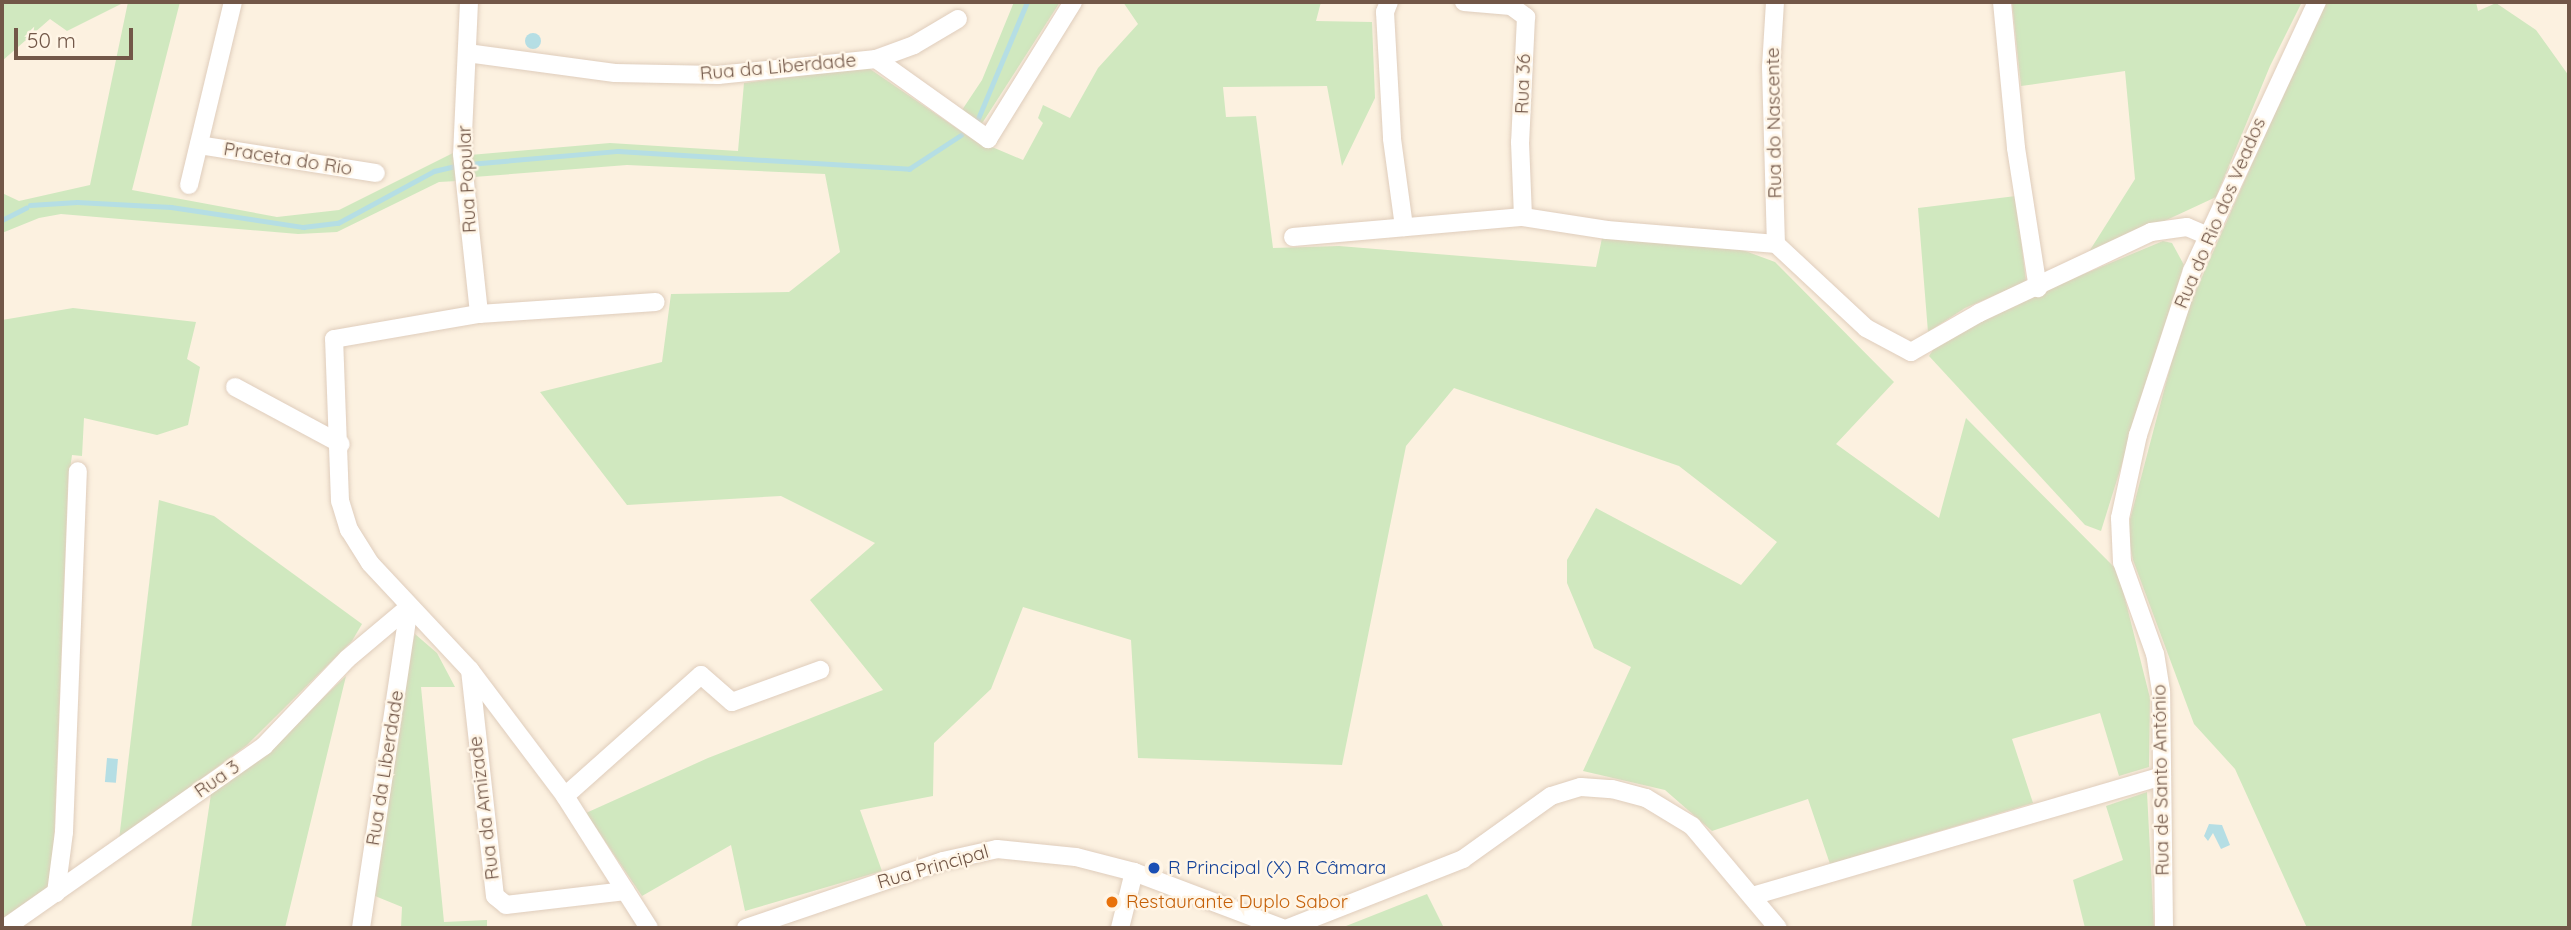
<!DOCTYPE html>
<meta charset="utf-8">
<style>
body{margin:0}
#map{position:relative;width:2571px;height:930px;overflow:hidden;background:#fcf1e0;font-family:Quicksand,sans-serif}
div>[style]{position:absolute}
.green>*{inset:0;background:#d0e8bf}
.water>*{inset:0;background:#b5dee4;transform-origin:0 0}
.round{border-radius:50%}
.stream>*{height:4.5px;margin:-2.25px;padding:0 2.25px;transform-origin:2.25px;border-radius:2.25px;background:#b5dee4}
.roads{filter:drop-shadow(0 0 2px #dfcdbc) drop-shadow(0 0 2px #dfcdbc)}
.street>*{height:18px;margin:-9px;padding:0 9px;transform-origin:9px;border-radius:9px;background:#fff}
.dots>*{width:19px;height:19px;translate:-50% -50%;box-sizing:border-box;border:4px solid #fff5e6;border-radius:50%}
span{translate:-50% -50%;white-space:nowrap;text-align:center;line-height:1.15;-webkit-text-stroke:5px #fff5e6;paint-order:stroke}
.street-label{font-size:19px;color:#725748}
.transit-label{font-size:19px;color:#164399}
.left{translate:0 -50%;text-align:left}
.food-label{font-size:19px;color:#c56008}
.frame{position:absolute;inset:0;border:4px solid #725748;pointer-events:none}
.scale{position:absolute;left:14px;top:28px;width:119px;height:32px;box-sizing:border-box;border:4px solid #725748;border-top:0;padding-left:9px;font-size:21px;line-height:24px;white-space:nowrap;color:#725748;-webkit-text-stroke:5px #fff5e6;paint-order:stroke}
</style>
<div id="map">
<div class="green">
<i style="clip-path:polygon(2px 2px,125px 2px,67px 31px,50px 19px,2px 61px)"></i>
<i style="clip-path:polygon(128px 2px,180px 2px,132px 190px,277px 217px,339px 210px,453px 153px,457px 181px,439px 182px,337px 232px,298px 234px,61px 214px,39px 218px,2px 233px,2px 193px,19px 201px,90px 185px)"></i>
<i style="clip-path:polygon(1014px 2px,1060px 2px,981px 125px,962px 110px,982px 80px)"></i>
<i style="clip-path:polygon(1123px 2px,1321px 2px,1316px 21px,1372px 22px,1375px 98px,1342px 166px,1327px 86px,1223px 87px,1226px 117px,1256px 116px,1273px 248px,1339px 246px,1596px 267px,1602px 238px,1721px 242px,1775px 262px,1894px 382px,1836px 444px,1939px 518px,1966px 418px,2118px 571px,2150px 698px,2149px 767px,2119px 776px,2100px 713px,2012px 739px,2033px 803px,1830px 864px,1808px 799px,1712px 831px,1665px 790px,1583px 771px,1631px 667px,1594px 648px,1567px 583px,1567px 560px,1596px 508px,1741px 585px,1777px 542px,1679px 466px,1454px 388px,1406px 446px,1342px 765px,1138px 758px,1131px 640px,1023px 607px,991px 689px,934px 743px,933px 796px,860px 810px,882px 871px,745px 911px,731px 845px,642px 896px,586px 813px,708px 758px,883px 690px,810px 600px,875px 543px,781px 496px,627px 505px,540px 392px,662px 362px,671px 294px,789px 292px,840px 252px,825px 174px,627px 165px,474px 177px,470px 155px,610px 143px,738px 151px,744px 83px,860px 68px,870px 69px,971px 138px,1023px 160px,1043px 123px,1038px 118px,1043px 105px,1070px 118px,1098px 68px,1138px 24px)"></i>
<i style="clip-path:polygon(2012px 2px,2302px 2px,2270px 66px,2216px 197px,2085px 258px,2135px 179px,2125px 71px,2021px 86px)"></i>
<i style="clip-path:polygon(2324px 2px,2476px 2px,2478px 11px,2496px 3px,2536px 30px,2569px 76px,2569px 928px,2307px 928px,2235px 769px,2194px 724px,2133px 560px,2127px 531px,2182px 322px)"></i>
<i style="clip-path:polygon(2016px 196px,2026px 282px,1965px 308px,1928px 332px,1918px 208px)"></i>
<i style="clip-path:polygon(2163px 241px,2172px 243px,2184px 265px,2101px 531px,2085px 525px,1929px 356px,1935px 347px,1993px 312px)"></i>
<i style="clip-path:polygon(73px 308px,196px 322px,187px 359px,200px 367px,188px 425px,157px 435px,84px 418px,82px 456px,72px 455px,68px 484px,53px 870px,48px 887px,2px 919px,2px 320px)"></i>
<i style="clip-path:polygon(159px 500px,214px 516px,362px 624px,352px 641px,247px 745px,119px 840px)"></i>
<i style="clip-path:polygon(415px 634px,437px 653px,455px 687px,421px 687px,444px 922px,487px 920px,487px 928px,401px 928px,402px 907px,375px 896px,391px 726px)"></i>
<i style="clip-path:polygon(346px 676px,285px 928px,191px 928px,211px 794px,267px 751px)"></i>
<i style="clip-path:polygon(2147px 792px,2154px 928px,2085px 928px,2073px 880px,2123px 860px,2106px 806px)"></i>
<i style="clip-path:polygon(1427px 894px,1444px 928px,1341px 928px)"></i>
</div>
<div class="water">
<i class="round" style="left:525px;top:33px;width:16px;height:16px"></i>
<i style="left:107px;top:758px;width:11px;height:24px;rotate:5deg"></i>
<i style="clip-path:polygon(2209px 824px,2222px 825px,2230px 845px,2221px 849px,2213px 833px,2208px 841px,2204px 836px)"></i>
</div>
<div class="stream">
<i style="left:977px;top:121px;width:129px;rotate:-67.2deg"></i>
<i style="left:469px;top:164px;width:150px;rotate:-5deg"></i>
<i style="left:618px;top:151px;width:292px;rotate:3.5deg"></i>
<i style="left:909px;top:169px;width:62px;rotate:-33.2deg"></i>
<i style="left:30px;top:205px;width:47px;rotate:-3.7deg"></i>
<i style="left:77px;top:202px;width:94px;rotate:3deg"></i>
<i style="left:171px;top:207px;width:134px;rotate:8.6deg"></i>
<i style="left:303px;top:227px;width:35px;rotate:-7deg"></i>
<i style="left:338px;top:223px;width:109px;rotate:-28.4deg"></i>
<i style="left:434px;top:171px;width:27px;rotate:-13deg"></i>
<i style="left:2px;top:220px;width:27px;rotate:-27deg"></i>
</div>
<div class="roads">
<div class="street">
<i style="left:469px;top:2px;width:152px;rotate:92.6deg"></i>
<i style="left:462px;top:154px;width:161px;rotate:83.9deg"></i>
<i style="left:1389px;top:2px;width:11px;rotate:112deg"></i>
<i style="left:1385px;top:12px;width:127px;rotate:86.8deg"></i>
<i style="left:1392px;top:139px;width:89px;rotate:82.2deg"></i>
<i style="left:1464px;top:2px;width:47px;rotate:4.9deg"></i>
<i style="left:1511px;top:6px;width:19px;rotate:36deg"></i>
<i style="left:1526px;top:17px;width:125px;rotate:92.7deg"></i>
<i style="left:1520px;top:142px;width:75px;rotate:87.7deg"></i>
<i style="left:1775px;top:2px;width:65px;rotate:93.5deg"></i>
<i style="left:1771px;top:67px;width:177px;rotate:88.4deg"></i>
<i style="left:2002px;top:2px;width:147px;rotate:84.5deg"></i>
<i style="left:2016px;top:148px;width:142px;rotate:81.1deg"></i>
<i style="left:467px;top:53px;width:149px;rotate:7.7deg"></i>
<i style="left:615px;top:73px;width:103px;rotate:1.1deg"></i>
<i style="left:718px;top:75px;width:159px;rotate:-5.8deg"></i>
<i style="left:876px;top:59px;width:138px;rotate:35.5deg"></i>
<i style="left:988px;top:139px;width:161px;rotate:-58.2deg"></i>
<i style="left:876px;top:59px;width:40px;rotate:-20.2deg"></i>
<i style="left:914px;top:45px;width:51px;rotate:-30.6deg"></i>
<i style="left:199px;top:145px;width:179px;rotate:9deg"></i>
<i style="left:189px;top:185px;width:188px;rotate:-76.5deg"></i>
<i style="left:1293px;top:237px;width:231px;rotate:-5deg"></i>
<i style="left:1523px;top:217px;width:85px;rotate:8.8deg"></i>
<i style="left:1607px;top:230px;width:170px;rotate:4.7deg"></i>
<i style="left:1776px;top:244px;width:123px;rotate:43deg"></i>
<i style="left:1866px;top:328px;width:51px;rotate:28.1deg"></i>
<i style="left:1911px;top:352px;width:78px;rotate:-29.8deg"></i>
<i style="left:1979px;top:313px;width:190px;rotate:-25.2deg"></i>
<i style="left:2151px;top:232px;width:36px;rotate:-8deg"></i>
<i style="left:2187px;top:227px;width:21px;rotate:23deg"></i>
<i style="left:235px;top:387px;width:120px;rotate:28.3deg"></i>
<i style="left:470px;top:670px;width:227px;rotate:83.7deg"></i>
<i style="left:495px;top:896px;width:14px;rotate:39deg"></i>
<i style="left:506px;top:905px;width:120px;rotate:-6.7deg"></i>
<i style="left:565px;top:796px;width:182px;rotate:-41.7deg"></i>
<i style="left:701px;top:675px;width:41px;rotate:41.1deg"></i>
<i style="left:732px;top:702px;width:94px;rotate:-20deg"></i>
<i style="left:56px;top:893px;width:62px;rotate:-82.5deg"></i>
<i style="left:64px;top:832px;width:361px;rotate:-87.8deg"></i>
<i style="left:1752px;top:896px;width:427px;rotate:-16.3deg"></i>
<i style="left:5px;top:928px;width:317px;rotate:-35.1deg"></i>
<i style="left:264px;top:746px;width:120px;rotate:-46.3deg"></i>
<i style="left:347px;top:659px;width:81px;rotate:-40deg"></i>
<i style="left:361px;top:928px;width:325px;rotate:-81.5deg"></i>
<i style="left:649px;top:928px;width:156px;rotate:-122.5deg"></i>
<i style="left:565px;top:796px;width:158px;rotate:-127deg"></i>
<i style="left:470px;top:670px;width:146px;rotate:-133.1deg"></i>
<i style="left:370px;top:563px;width:39px;rotate:-122deg"></i>
<i style="left:349px;top:530px;width:30px;rotate:-107deg"></i>
<i style="left:340px;top:501px;width:162px;rotate:-92.1deg"></i>
<i style="left:334px;top:339px;width:147px;rotate:-9.8deg"></i>
<i style="left:479px;top:314px;width:177px;rotate:-3.9deg"></i>
<i style="left:746px;top:928px;width:208px;rotate:-18.8deg"></i>
<i style="left:943px;top:861px;width:55px;rotate:-12.5deg"></i>
<i style="left:997px;top:849px;width:79px;rotate:5.8deg"></i>
<i style="left:1076px;top:857px;width:60px;rotate:14.5deg"></i>
<i style="left:1134px;top:872px;width:158px;rotate:20.7deg"></i>
<i style="left:1120px;top:928px;width:58px;rotate:-76deg"></i>
<i style="left:1288px;top:928px;width:188px;rotate:-21.5deg"></i>
<i style="left:1463px;top:859px;width:108px;rotate:-35.6deg"></i>
<i style="left:1551px;top:796px;width:31px;rotate:-17deg"></i>
<i style="left:1581px;top:787px;width:31px;rotate:4deg"></i>
<i style="left:1612px;top:789px;width:35px;rotate:15deg"></i>
<i style="left:1646px;top:798px;width:54px;rotate:31.3deg"></i>
<i style="left:1692px;top:826px;width:133px;rotate:49.9deg"></i>
<i style="left:2164px;top:928px;width:237px;rotate:-90.7deg"></i>
<i style="left:2161px;top:691px;width:37px;rotate:-99deg"></i>
<i style="left:2155px;top:654px;width:98px;rotate:-109.7deg"></i>
<i style="left:2122px;top:562px;width:44px;rotate:-92.6deg"></i>
<i style="left:2120px;top:518px;width:85px;rotate:-77.8deg"></i>
<i style="left:2138px;top:435px;width:173px;rotate:-71.8deg"></i>
<i style="left:2192px;top:271px;width:297px;rotate:-65.1deg"></i>
</div>
</div>
<div class="dots">
<i style="left:1154px;top:868px;background:#1a4fb4"></i>
<i style="left:1112px;top:902px;background:#e8710a"></i>
</div>
<div class="street-label">
<span style="left:778px;top:67px;rotate:-5deg">Rua da Liberdade</span>
<span style="left:1523px;top:84px;rotate:-88deg">Rua 36</span>
<span style="left:1774px;top:123px;rotate:-91deg">Rua do Nascente</span>
<span style="left:288px;top:159px;rotate:9deg">Praceta do Rio</span>
<span style="left:467px;top:179px;rotate:-93deg">Rua Popular</span>
<span style="left:2220px;top:213px;rotate:-67deg">Rua do Rio dos Veados</span>
<span style="left:385px;top:768px;rotate:-81deg">Rua da Liberdade</span>
<span style="left:217px;top:779px;rotate:-35deg">Rua 3</span>
<span style="left:2161px;top:780px;rotate:-91deg">Rua de Santo António</span>
<span style="left:484px;top:808px;rotate:-97deg">Rua da Amizade</span>
<span style="left:933px;top:867px;rotate:-16deg">Rua Principal</span>
</div>
<div class="transit-label">
<span class="left" style="left:1168px;top:868px">R Principal (X) R Câmara</span>
</div>
<div class="food-label">
<span class="left" style="left:1126px;top:902px">Restaurante Duplo Sabor</span>
</div>
<div class="frame"></div>
<div class="scale">50 m</div>
</div>
